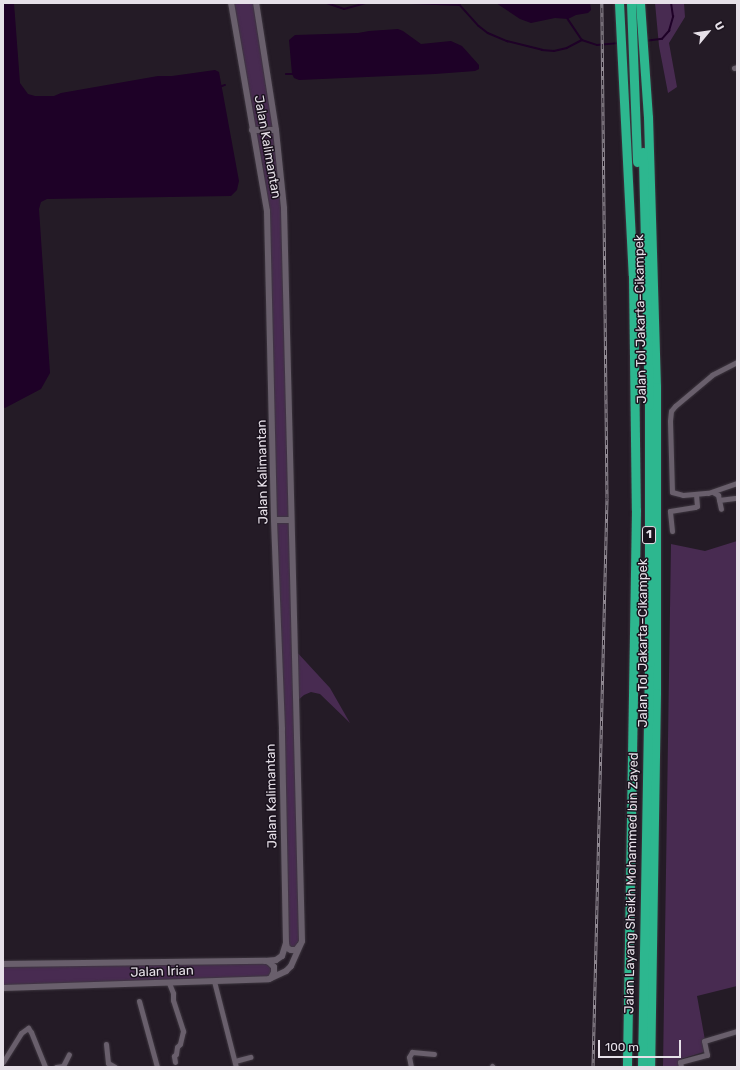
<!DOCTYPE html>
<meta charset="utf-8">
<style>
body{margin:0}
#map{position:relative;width:740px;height:1070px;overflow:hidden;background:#241b26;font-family:Rubik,sans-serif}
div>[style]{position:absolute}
.green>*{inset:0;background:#482b51}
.water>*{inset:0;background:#1e0127}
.stream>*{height:1.5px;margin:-0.75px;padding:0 0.75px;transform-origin:0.75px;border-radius:0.75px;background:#1e0127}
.roads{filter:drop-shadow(0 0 1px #3d363f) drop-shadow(0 0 1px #3d363f)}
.minor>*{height:5px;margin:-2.5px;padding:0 2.5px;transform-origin:2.5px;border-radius:2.5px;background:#695f6c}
.tertiary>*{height:6px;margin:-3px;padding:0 3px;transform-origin:3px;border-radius:3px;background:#695f6c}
.motorway>*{height:9px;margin:-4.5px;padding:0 4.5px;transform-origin:4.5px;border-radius:4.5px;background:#2db78f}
.rail>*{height:3px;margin-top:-1.5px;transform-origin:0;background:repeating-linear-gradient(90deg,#1a121d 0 4.5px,#918a93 0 9px);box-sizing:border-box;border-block:1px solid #918a93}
span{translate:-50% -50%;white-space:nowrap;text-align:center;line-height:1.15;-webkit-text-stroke:3px #1a121d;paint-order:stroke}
.shield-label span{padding:1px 3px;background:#1a121d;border:1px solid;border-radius:3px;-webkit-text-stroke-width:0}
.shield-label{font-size:12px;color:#e6e0e8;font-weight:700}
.street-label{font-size:13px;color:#e6e0e8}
.frame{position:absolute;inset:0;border:4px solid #e6e0e8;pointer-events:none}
.north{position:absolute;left:688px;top:12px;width:40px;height:40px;-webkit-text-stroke:3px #1a121d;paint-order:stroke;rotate:61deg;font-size:11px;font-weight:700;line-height:16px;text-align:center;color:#e6e0e8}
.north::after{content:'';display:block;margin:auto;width:14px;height:18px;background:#e6e0e8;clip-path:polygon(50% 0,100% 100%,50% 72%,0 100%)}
.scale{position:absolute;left:598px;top:1040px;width:83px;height:18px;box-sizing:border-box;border:2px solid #e6e0e8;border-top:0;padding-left:5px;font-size:12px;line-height:14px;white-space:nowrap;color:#e6e0e8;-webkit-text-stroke:3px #1a121d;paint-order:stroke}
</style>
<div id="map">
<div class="green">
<i style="clip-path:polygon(231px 3px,256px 3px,284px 208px,295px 650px,330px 688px,350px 723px,320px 694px,311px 692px,304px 695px,297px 701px,302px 941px,299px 947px,289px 949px,267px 211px)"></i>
<i style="clip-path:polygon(655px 3px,684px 3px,685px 17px,669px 43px,677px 87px,668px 93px,659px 46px)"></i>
<i style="clip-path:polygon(737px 541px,737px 986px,697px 996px,707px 1051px,681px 1059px,683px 1067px,663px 1067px,671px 544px,705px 551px)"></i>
<i style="clip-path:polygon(266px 961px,273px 965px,270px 978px,3px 988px,3px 964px)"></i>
</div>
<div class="water">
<i style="clip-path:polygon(3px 3px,14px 3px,20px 83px,28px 94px,35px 96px,54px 96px,61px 93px,158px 76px,172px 76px,215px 70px,219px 72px,239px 181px,237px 190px,231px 196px,47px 199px,41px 202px,39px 209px,50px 373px,41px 389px,5px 408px,3px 407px)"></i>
<i style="clip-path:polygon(496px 3px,590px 3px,591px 10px,588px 13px,576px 15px,568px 19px,555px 18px,531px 23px,520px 19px)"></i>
<i style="clip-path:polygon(398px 29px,403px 31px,421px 44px,451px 41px,462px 46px,479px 65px,479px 69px,475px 71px,435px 74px,299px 80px,294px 78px,292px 74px,289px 40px,295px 35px,358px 33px,369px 31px)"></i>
</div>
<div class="stream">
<i style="left:327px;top:3px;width:18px;rotate:19deg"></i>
<i style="left:344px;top:9px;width:24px;rotate:-15deg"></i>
<i style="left:412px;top:3px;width:48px;rotate:2.4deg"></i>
<i style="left:460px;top:5px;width:28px;rotate:48deg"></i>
<i style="left:479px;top:26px;width:11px;rotate:38deg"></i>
<i style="left:488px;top:33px;width:21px;rotate:23deg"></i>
<i style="left:507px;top:41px;width:36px;rotate:14deg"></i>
<i style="left:542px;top:50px;width:12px;rotate:5deg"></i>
<i style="left:554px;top:51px;width:13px;rotate:-13deg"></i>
<i style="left:567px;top:48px;width:17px;rotate:-28deg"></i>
<i style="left:582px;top:40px;width:16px;rotate:18deg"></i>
<i style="left:597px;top:45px;width:21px;rotate:-5deg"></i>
<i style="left:568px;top:19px;width:25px;rotate:56deg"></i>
<i style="left:645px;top:41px;width:17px;rotate:-7deg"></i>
<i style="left:662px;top:39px;width:11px;rotate:-49deg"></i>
<i style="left:669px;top:31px;width:15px;rotate:-74deg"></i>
<i style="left:673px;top:17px;width:14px;rotate:-98deg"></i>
<i style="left:286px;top:74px;width:6px"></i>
<i style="left:222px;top:86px;width:3px;rotate:-18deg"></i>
</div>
<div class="roads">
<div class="minor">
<i style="left:734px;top:68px;width:3px;rotate:-18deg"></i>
<i style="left:737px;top:362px;width:28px;rotate:153deg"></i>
<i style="left:712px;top:375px;width:48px;rotate:140deg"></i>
<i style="left:675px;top:406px;width:6px;rotate:129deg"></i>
<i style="left:671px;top:411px;width:10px;rotate:96deg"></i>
<i style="left:670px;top:421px;width:71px;rotate:88.4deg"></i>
<i style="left:672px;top:492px;width:11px;rotate:15deg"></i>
<i style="left:683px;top:495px;width:25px;rotate:-5deg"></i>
<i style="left:708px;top:493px;width:31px;rotate:-19deg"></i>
<i style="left:713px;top:492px;width:6px;rotate:31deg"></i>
<i style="left:718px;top:495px;width:14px;rotate:78deg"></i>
<i style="left:719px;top:500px;width:16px;rotate:-7deg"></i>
<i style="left:672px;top:531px;width:20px;rotate:-96deg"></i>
<i style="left:670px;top:511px;width:25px;rotate:-9deg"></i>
<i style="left:695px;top:507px;width:2px;rotate:-27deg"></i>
<i style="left:697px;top:506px;width:12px;rotate:-95deg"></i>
<i style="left:214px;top:981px;width:89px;rotate:75.7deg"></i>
<i style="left:169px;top:983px;width:11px;rotate:68deg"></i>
<i style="left:173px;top:993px;width:7px;rotate:90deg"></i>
<i style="left:173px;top:1000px;width:33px;rotate:72deg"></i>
<i style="left:183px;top:1031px;width:13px;rotate:103deg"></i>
<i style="left:180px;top:1044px;width:4px;rotate:135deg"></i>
<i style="left:177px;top:1047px;width:7px;rotate:98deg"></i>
<i style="left:176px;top:1054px;width:3px;rotate:135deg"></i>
<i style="left:174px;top:1056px;width:6px;rotate:81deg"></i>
<i style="left:139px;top:1001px;width:68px;rotate:74.7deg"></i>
<i style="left:106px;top:1044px;width:19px;rotate:84deg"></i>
<i style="left:108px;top:1063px;width:8px;rotate:30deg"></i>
<i style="left:235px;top:1061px;width:16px;rotate:-15deg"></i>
<i style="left:3px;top:1062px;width:34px;rotate:-58deg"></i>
<i style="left:21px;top:1033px;width:9px;rotate:-36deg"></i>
<i style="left:28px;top:1028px;width:5px;rotate:53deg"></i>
<i style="left:31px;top:1032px;width:38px;rotate:68deg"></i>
<i style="left:492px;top:1066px;width:1px;rotate:45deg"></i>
<i style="left:56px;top:1067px;width:7px;rotate:-8deg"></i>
<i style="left:63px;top:1066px;width:13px;rotate:-63deg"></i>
<i style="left:411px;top:1067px;width:10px;rotate:-101deg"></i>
<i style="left:409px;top:1057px;width:6px;rotate:-59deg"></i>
<i style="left:412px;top:1052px;width:22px;rotate:5deg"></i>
<i style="left:681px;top:1067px;width:5px;rotate:-101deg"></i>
<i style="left:680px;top:1062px;width:28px;rotate:-15deg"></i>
<i style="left:707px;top:1055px;width:14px;rotate:-102deg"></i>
<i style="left:704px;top:1041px;width:34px;rotate:-17deg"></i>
</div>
<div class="tertiary">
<i style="left:252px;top:130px;width:24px"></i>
<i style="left:274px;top:520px;width:17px"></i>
<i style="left:286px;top:943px;width:5px;rotate:79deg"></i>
<i style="left:287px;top:948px;width:4px;rotate:27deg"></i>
<i style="left:291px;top:950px;width:5px"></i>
<i style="left:296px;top:950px;width:5px;rotate:-53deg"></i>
<i style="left:266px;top:961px;width:3px;rotate:18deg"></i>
<i style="left:269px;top:962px;width:7px;rotate:45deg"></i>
<i style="left:274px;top:967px;width:5px;rotate:90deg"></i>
<i style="left:274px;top:972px;width:7px;rotate:117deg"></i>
<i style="left:3px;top:964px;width:262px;rotate:-0.7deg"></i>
<i style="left:265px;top:961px;width:11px;rotate:-5deg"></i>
<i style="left:276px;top:960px;width:7px;rotate:-34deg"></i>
<i style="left:282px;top:956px;width:14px;rotate:-73deg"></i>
<i style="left:286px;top:943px;width:214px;rotate:-91.1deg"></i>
<i style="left:282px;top:729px;width:209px;rotate:-92.2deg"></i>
<i style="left:274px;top:520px;width:309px;rotate:-91.3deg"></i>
<i style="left:267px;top:211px;width:211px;rotate:-99.8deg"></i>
<i style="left:3px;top:988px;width:266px;rotate:-1.9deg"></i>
<i style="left:269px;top:979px;width:19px;rotate:-25deg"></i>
<i style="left:286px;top:971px;width:7px;rotate:-45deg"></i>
<i style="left:291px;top:966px;width:27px;rotate:-66deg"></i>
<i style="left:302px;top:941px;width:733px;rotate:-91.41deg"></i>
<i style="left:284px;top:208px;width:78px;rotate:-95.9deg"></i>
<i style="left:276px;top:130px;width:129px;rotate:-98.9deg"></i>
</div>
<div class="motorway">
<i style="left:619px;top:3px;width:272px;rotate:87.1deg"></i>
<i style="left:633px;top:275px;width:235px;rotate:89.3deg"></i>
<i style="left:636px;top:510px;width:557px;rotate:90.93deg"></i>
<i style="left:631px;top:3px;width:159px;rotate:87.8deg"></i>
<i style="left:640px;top:3px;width:114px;rotate:86deg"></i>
<i style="left:648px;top:117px;width:270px;rotate:88.3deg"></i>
<i style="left:656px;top:387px;width:306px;rotate:90deg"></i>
<i style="left:656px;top:693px;width:374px;rotate:90.9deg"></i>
<i style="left:642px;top:1067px;width:405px;rotate:-89deg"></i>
<i style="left:649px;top:662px;width:257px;rotate:-90deg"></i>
<i style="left:649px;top:405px;width:253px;rotate:-91.4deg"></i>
</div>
</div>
<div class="rail">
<i style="left:593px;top:1067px;width:569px;rotate:-88.59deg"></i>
<i style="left:607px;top:498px;width:495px;rotate:-90.6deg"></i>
</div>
<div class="shield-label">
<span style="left:649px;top:535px">1</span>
</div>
<div class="street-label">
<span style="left:267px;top:147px;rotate:80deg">Jalan Kalimantan</span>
<span style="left:641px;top:319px;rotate:-91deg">Jalan Tol Jakarta–Cikampek</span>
<span style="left:263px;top:472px;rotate:-91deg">Jalan Kalimantan</span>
<span style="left:643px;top:643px;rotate:-90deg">Jalan Tol Jakarta–Cikampek</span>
<span style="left:272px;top:796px;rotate:-91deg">Jalan Kalimantan</span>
<span style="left:632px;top:883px;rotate:-89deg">Jalan Layang Sheikh Mohammed bin Zayed</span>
<span style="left:162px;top:972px;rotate:-2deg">Jalan Irian</span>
</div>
<div class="frame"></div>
<div class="north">U</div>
<div class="scale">100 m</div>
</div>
